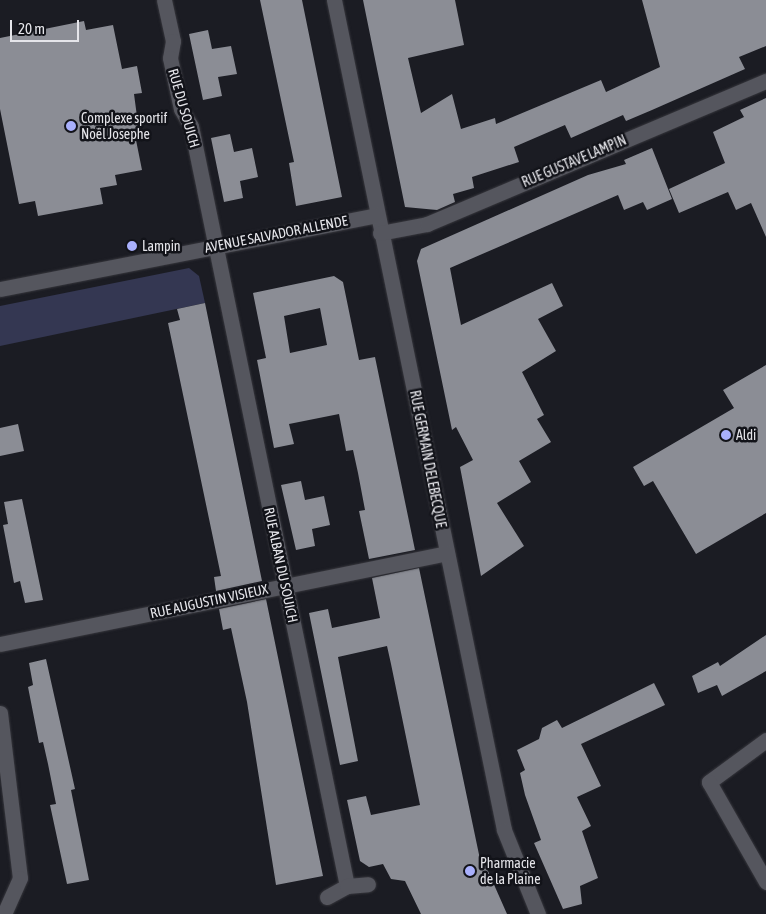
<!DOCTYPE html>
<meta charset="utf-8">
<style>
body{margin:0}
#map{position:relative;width:766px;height:914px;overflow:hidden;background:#1b1c23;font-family:"Asap Condensed",sans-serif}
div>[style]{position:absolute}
.green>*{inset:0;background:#343752}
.building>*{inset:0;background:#8b8d95}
.roads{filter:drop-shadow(0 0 1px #37373d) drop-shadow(0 0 1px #37373d)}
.minor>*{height:15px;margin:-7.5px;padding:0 7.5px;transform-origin:7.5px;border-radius:7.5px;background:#55565e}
.dots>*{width:14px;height:14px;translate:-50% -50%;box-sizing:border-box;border:2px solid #121319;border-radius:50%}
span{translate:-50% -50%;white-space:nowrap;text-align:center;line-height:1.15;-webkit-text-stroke:5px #121319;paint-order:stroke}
.street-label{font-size:14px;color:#e5e5ea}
.poi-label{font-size:14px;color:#e5e5ea}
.left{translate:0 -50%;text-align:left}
.scale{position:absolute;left:10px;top:20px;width:69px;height:22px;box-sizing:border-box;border:2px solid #e5e5ea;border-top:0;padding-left:6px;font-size:15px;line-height:18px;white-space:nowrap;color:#e5e5ea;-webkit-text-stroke:4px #121319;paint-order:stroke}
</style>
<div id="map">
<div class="green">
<i style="clip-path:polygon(189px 268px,199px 276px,205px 303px,0 346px,0 306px)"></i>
</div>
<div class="building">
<i style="clip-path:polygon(260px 0,302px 0,342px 197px,296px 206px,289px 163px,294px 162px)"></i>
<i style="clip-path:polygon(363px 0,455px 0,464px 45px,408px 58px,421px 113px,452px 94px,461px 129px,495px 118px,496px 124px,601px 80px,606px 92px,660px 67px,642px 0,766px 0,766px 46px,739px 57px,745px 69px,652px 110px,626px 121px,623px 115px,571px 138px,565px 125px,514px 147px,519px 162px,472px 177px,474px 188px,453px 194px,455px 202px,437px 210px,405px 207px)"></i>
<i style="clip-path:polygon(84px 21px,86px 30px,113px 25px,122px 69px,137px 66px,142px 93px,134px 94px,140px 139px,136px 140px,142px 170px,115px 175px,117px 185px,100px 188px,103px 204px,38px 216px,35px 201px,19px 204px,0 109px,0 38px)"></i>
<i style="clip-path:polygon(208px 30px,212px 49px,231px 46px,237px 74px,218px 77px,222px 96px,203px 100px,189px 34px)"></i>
<i style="clip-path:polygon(766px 98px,766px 237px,751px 203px,736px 210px,728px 192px,679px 213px,669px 189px,725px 163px,713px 132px,744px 117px,740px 110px)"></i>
<i style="clip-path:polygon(230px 134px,234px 152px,252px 148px,258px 177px,240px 181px,243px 198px,224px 202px,211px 138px)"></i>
<i style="clip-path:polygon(652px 148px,672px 199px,647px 210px,643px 202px,624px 210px,618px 195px,450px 268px,461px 325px,552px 283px,563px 306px,538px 319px,556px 351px,522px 372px,544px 415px,537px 419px,551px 442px,519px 461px,531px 482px,497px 503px,524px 546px,481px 576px,460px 467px,473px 460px,456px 427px,452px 430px,417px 261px,421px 249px,588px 175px,626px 164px,624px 160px)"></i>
<i style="clip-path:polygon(evenodd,334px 276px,343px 282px,359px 360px,375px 357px,415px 550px,369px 559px,359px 511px,365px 510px,358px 473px,353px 450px,346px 451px,339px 414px,289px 424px,294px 444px,274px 448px,257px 360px,266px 358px,253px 293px,334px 276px,320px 308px,327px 345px,290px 353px,284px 316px,320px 308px)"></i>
<i style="clip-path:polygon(205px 303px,262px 581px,216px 591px,214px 577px,221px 576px,168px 323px,180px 320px,177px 309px)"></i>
<i style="clip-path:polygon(766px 365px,766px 513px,696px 554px,653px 481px,644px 486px,633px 467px,734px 408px,723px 390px)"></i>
<i style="clip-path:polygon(18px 424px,24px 451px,0 456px,0 428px)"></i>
<i style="clip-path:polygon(301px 481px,305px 500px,324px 496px,330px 525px,312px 529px,315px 546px,296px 550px,281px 485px)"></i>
<i style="clip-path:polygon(22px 499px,43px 600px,25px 603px,20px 581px,14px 583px,3px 525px,8px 524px,4px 502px)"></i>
<i style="clip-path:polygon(419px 568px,481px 864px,484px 862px,507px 914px,421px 914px,405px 881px,391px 879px,383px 864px,369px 867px,360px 861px,347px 800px,366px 796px,371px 815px,420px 805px,391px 664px,387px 646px,338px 657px,358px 761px,340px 765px,309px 613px,328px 609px,332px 628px,380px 618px,372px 578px)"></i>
<i style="clip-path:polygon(266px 599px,323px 876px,276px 885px,247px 702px,231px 628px,223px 630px,219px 609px)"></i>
<i style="clip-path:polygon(766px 635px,766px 671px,722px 696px,717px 685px,698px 693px,692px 676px,718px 662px,720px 666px)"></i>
<i style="clip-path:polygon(46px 659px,75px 789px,71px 790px,89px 880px,67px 884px,50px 805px,56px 804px,48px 764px,43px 742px,39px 743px,28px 687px,33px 685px,29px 663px)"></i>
<i style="clip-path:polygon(654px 683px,665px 705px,581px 744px,601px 786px,577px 797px,591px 826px,582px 831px,598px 878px,580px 886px,582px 904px,563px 909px,534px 843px,541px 840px,525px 795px,520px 773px,525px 770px,517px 750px,539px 739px,542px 728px,557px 720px,562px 728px)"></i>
</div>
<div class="roads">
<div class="minor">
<i style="left:164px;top:0;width:42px;rotate:77.6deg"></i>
<i style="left:173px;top:41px;width:17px;rotate:100deg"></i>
<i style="left:170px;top:58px;width:52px;rotate:77.8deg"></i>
<i style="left:181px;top:109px;width:20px;rotate:60deg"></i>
<i style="left:191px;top:126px;width:776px;rotate:78.4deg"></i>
<i style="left:334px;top:0;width:847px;rotate:78.42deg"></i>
<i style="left:504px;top:830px;width:91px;rotate:68deg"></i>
<i style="left:380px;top:233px;width:48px;rotate:-10.8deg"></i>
<i style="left:427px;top:224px;width:368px;rotate:-22.9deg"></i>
<i style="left:0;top:289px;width:383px;rotate:-11.1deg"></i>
<i style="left:0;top:644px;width:456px;rotate:-11.5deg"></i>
<i style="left:0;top:713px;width:166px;rotate:83.1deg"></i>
<i style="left:20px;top:878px;width:39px;rotate:114deg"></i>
<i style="left:766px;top:740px;width:71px;rotate:143.6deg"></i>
<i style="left:709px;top:782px;width:115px;rotate:60.3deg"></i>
<i style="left:327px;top:897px;width:23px;rotate:-29deg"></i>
<i style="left:347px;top:886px;width:21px;rotate:-5deg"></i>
</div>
</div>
<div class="dots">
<i style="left:71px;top:126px;background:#a9b0fc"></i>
<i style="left:132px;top:246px;background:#a9b0fc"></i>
<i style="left:726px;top:435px;background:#a9b0fc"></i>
<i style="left:470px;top:871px;background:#a9b0fc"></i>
</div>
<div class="street-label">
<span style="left:184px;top:108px;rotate:74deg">RUE DU SOUICH</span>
<span style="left:574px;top:161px;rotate:-23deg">RUE GUSTAVE LAMPIN</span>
<span style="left:276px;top:234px;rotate:-11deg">AVENUE SALVADOR ALLENDE</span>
<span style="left:428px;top:459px;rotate:79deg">RUE GERMAIN DELEBECQUE</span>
<span style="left:281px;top:565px;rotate:78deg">RUE ALBAN DU SOUICH</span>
<span style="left:209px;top:601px;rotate:-12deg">RUE AUGUSTIN VISIEUX</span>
</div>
<div class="poi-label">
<span class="left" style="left:81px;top:126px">Complexe sportif<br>Noël Josephe</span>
<span class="left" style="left:142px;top:246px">Lampin</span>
<span class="left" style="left:736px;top:435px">Aldi</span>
<span class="left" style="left:480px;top:871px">Pharmacie<br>de la Plaine</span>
</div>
<div class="scale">20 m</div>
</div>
